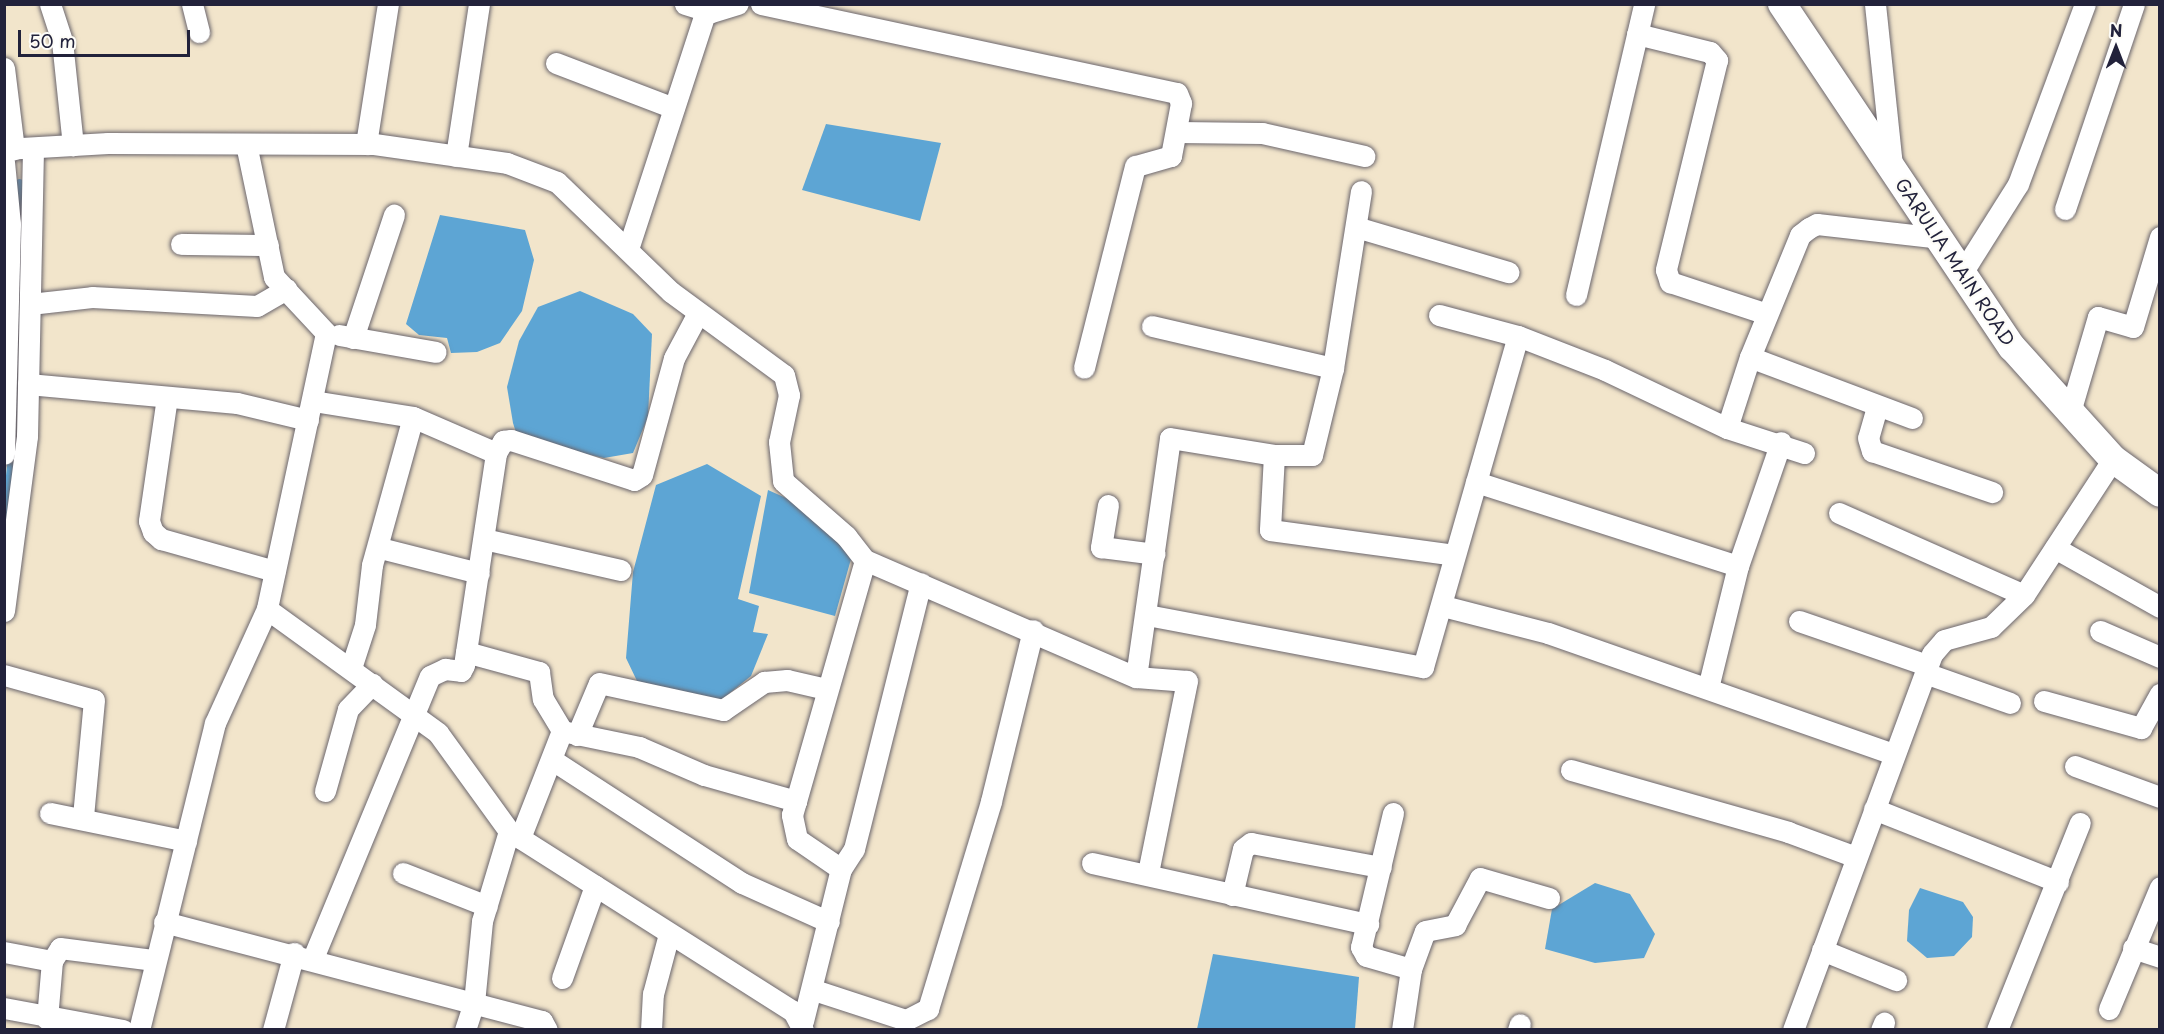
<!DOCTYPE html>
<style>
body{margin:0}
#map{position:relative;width:2164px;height:1034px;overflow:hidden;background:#f2e5cb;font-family:"Playpen Sans",sans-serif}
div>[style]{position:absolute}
.water>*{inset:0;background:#5da5d4}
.stream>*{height:7px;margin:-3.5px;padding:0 3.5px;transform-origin:3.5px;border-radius:3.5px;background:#5da5d4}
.roads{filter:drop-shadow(0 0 2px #6b666d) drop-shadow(0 0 2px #6b666d)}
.street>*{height:21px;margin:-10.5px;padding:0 10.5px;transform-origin:10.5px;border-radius:10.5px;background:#fff}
.secondary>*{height:28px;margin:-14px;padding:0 14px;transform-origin:14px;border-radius:14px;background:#fff}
span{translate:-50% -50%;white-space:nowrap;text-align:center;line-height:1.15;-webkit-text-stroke:4.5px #fdfcf7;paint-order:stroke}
.street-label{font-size:18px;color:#22223b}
.frame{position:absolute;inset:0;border:6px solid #22223b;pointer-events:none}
.north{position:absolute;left:2086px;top:18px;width:60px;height:60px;-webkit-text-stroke:4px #fdfcf7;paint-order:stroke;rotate:0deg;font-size:16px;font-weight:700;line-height:24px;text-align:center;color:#22223b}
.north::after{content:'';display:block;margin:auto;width:21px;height:27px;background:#22223b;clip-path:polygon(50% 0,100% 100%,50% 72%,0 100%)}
.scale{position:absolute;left:18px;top:30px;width:172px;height:27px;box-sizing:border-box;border:3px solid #22223b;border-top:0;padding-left:8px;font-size:18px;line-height:21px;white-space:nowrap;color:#22223b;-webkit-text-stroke:4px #fdfcf7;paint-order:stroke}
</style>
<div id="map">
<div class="water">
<i style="clip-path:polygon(826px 124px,941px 143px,920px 221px,802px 190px)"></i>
<i style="clip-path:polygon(440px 215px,525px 230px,534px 260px,522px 311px,500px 343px,477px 352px,451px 353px,447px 338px,419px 335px,406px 324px)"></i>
<i style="clip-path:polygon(580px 291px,633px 314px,652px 334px,648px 417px,633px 453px,604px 458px,518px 439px,513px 423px,507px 387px,519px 341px,538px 307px)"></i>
<i style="clip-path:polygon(707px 464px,761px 496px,738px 599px,759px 606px,753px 632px,768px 634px,751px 676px,715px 705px,637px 681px,626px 658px,633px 572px,656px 485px)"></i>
<i style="clip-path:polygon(768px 490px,813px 510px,851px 559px,835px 616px,749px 593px)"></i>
<i style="clip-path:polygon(1595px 883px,1630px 894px,1655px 934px,1644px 958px,1595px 963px,1545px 949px,1552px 909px)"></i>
<i style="clip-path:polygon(1920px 888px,1963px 902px,1973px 917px,1972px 937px,1954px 956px,1927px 958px,1907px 941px,1909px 910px)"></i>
<i style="clip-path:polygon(1213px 954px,1359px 977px,1355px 1029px,1197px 1029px)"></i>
</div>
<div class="stream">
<i style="left:19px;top:182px;width:34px;rotate:90deg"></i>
<i style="left:4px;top:526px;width:72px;rotate:-84.4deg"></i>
</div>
<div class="roads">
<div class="street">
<i style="left:50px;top:4px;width:39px;rotate:72deg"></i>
<i style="left:62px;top:41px;width:105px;rotate:84deg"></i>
<i style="left:192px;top:4px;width:29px;rotate:76deg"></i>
<i style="left:685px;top:4px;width:27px;rotate:17deg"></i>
<i style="left:761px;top:4px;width:425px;rotate:12.1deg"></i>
<i style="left:1177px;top:93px;width:11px;rotate:68deg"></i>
<i style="left:1181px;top:103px;width:54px;rotate:100.7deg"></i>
<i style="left:1171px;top:156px;width:37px;rotate:164deg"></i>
<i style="left:1135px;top:166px;width:208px;rotate:104.2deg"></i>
<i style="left:1875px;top:4px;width:162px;rotate:84deg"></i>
<i style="left:1637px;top:34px;width:75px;rotate:13.9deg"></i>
<i style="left:1710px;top:52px;width:11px;rotate:49deg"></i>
<i style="left:1717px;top:60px;width:216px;rotate:103.7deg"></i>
<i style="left:1666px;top:270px;width:13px;rotate:72deg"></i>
<i style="left:1670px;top:282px;width:102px;rotate:18.3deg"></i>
<i style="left:556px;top:63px;width:126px;rotate:20.9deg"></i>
<i style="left:4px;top:68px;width:82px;rotate:83deg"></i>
<i style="left:1177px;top:132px;width:85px;rotate:0.7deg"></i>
<i style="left:1262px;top:133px;width:105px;rotate:12.7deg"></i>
<i style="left:246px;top:144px;width:136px;rotate:78.1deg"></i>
<i style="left:274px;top:277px;width:76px;rotate:47.1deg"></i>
<i style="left:326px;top:333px;width:282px;rotate:102.1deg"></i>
<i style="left:267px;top:609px;width:211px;rotate:35.9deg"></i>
<i style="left:438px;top:733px;width:121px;rotate:54.1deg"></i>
<i style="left:509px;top:831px;width:336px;rotate:32.4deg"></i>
<i style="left:793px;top:1011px;width:21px;rotate:62deg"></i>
<i style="left:366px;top:144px;width:142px;rotate:-81.1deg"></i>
<i style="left:4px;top:149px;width:104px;rotate:-3.3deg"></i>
<i style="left:108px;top:143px;width:266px;rotate:0.2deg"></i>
<i style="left:374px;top:144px;width:134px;rotate:8.1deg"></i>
<i style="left:507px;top:163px;width:53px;rotate:20.8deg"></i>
<i style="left:557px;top:182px;width:158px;rotate:44deg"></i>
<i style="left:671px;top:292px;width:140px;rotate:36.3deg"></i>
<i style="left:784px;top:375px;width:21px;rotate:76deg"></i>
<i style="left:789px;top:395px;width:48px;rotate:102deg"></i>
<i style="left:779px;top:442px;width:39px;rotate:84deg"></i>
<i style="left:783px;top:481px;width:84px;rotate:41.1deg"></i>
<i style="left:846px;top:536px;width:31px;rotate:52deg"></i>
<i style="left:865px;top:560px;width:295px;rotate:23.4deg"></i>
<i style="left:1136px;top:677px;width:241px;rotate:-81.9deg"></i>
<i style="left:1170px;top:438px;width:105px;rotate:9.3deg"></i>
<i style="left:1274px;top:455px;width:75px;rotate:93.1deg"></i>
<i style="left:1270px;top:530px;width:186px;rotate:7.7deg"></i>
<i style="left:456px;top:156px;width:154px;rotate:-81.4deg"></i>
<i style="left:4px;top:162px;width:62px;rotate:84.5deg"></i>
<i style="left:10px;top:224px;width:230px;rotate:91.5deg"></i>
<i style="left:2065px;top:209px;width:216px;rotate:-71.4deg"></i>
<i style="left:1356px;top:227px;width:159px;rotate:16.5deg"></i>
<i style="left:181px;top:244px;width:87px;rotate:0.7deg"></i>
<i style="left:629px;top:246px;width:244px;rotate:-71.9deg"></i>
<i style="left:705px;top:14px;width:34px;rotate:-17deg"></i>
<i style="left:1962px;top:273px;width:105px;rotate:-57.8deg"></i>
<i style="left:2018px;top:184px;width:192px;rotate:-69.6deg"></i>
<i style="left:1576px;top:295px;width:299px;rotate:-76.8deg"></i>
<i style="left:30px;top:304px;width:62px;rotate:-6.4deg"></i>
<i style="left:92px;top:297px;width:165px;rotate:3.1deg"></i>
<i style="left:257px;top:306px;width:34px;rotate:-30deg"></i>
<i style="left:1439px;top:315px;width:82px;rotate:14.9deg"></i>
<i style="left:1518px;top:336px;width:93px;rotate:21.3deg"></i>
<i style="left:1605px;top:370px;width:135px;rotate:25.4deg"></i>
<i style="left:1727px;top:428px;width:81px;rotate:18deg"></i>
<i style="left:1152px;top:326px;width:186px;rotate:13.1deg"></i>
<i style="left:339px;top:335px;width:98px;rotate:9.9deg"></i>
<i style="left:353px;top:338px;width:130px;rotate:-71.6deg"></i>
<i style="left:28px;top:384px;width:210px;rotate:5.2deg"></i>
<i style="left:237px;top:403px;width:73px;rotate:13.5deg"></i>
<i style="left:167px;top:397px;width:125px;rotate:98.3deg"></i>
<i style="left:149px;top:521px;width:12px;rotate:70deg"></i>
<i style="left:153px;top:532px;width:11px;rotate:41deg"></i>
<i style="left:161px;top:539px;width:118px;rotate:15.7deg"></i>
<i style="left:313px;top:401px;width:101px;rotate:9.1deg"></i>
<i style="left:413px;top:417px;width:154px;rotate:105.5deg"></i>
<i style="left:372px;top:565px;width:60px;rotate:96.7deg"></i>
<i style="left:365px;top:625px;width:45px;rotate:108deg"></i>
<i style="left:1877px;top:407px;width:32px;rotate:106deg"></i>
<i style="left:1868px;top:438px;width:14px;rotate:73deg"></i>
<i style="left:1872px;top:451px;width:127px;rotate:18.9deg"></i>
<i style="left:2070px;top:412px;width:99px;rotate:-73.6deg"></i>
<i style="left:2098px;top:317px;width:36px;rotate:16deg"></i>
<i style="left:2133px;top:327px;width:94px;rotate:-73.3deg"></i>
<i style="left:1912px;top:418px;width:173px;rotate:-159.4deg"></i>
<i style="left:1750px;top:357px;width:132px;rotate:-67.7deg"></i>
<i style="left:1800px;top:235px;width:11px;rotate:-38deg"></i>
<i style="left:1809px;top:228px;width:9px;rotate:-27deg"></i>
<i style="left:1817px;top:224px;width:123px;rotate:6.5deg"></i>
<i style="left:1727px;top:428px;width:75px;rotate:-72.1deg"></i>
<i style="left:496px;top:453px;width:14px;rotate:-60deg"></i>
<i style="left:503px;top:441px;width:8px;rotate:-7deg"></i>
<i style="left:511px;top:440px;width:129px;rotate:18deg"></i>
<i style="left:634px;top:480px;width:9px;rotate:-32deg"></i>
<i style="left:642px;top:475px;width:121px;rotate:-74.7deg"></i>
<i style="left:674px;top:358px;width:51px;rotate:-61.9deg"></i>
<i style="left:1274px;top:455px;width:38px"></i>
<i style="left:1312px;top:455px;width:89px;rotate:-76.4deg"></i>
<i style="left:1333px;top:368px;width:179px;rotate:-81deg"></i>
<i style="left:1476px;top:482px;width:275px;rotate:17.8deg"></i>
<i style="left:1108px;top:505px;width:43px;rotate:99.5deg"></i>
<i style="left:1101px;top:547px;width:54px;rotate:7.4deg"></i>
<i style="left:1839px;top:513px;width:202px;rotate:23.9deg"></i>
<i style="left:484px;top:539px;width:140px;rotate:12.8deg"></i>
<i style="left:380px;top:548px;width:102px;rotate:14.2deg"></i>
<i style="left:2055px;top:548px;width:120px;rotate:29.3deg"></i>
<i style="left:1443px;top:606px;width:108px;rotate:14.4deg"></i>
<i style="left:1548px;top:633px;width:367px;rotate:19.3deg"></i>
<i style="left:4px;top:611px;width:177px;rotate:-82.5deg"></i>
<i style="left:27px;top:436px;width:288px;rotate:-88.8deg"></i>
<i style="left:1147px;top:615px;width:281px;rotate:10.7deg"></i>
<i style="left:1423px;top:667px;width:344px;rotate:-74deg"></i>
<i style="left:1799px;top:621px;width:135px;rotate:19deg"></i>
<i style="left:2100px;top:631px;width:65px;rotate:23.4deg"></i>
<i style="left:466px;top:652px;width:76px;rotate:15.3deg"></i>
<i style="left:539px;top:672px;width:27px;rotate:82deg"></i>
<i style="left:543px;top:699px;width:37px;rotate:59deg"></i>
<i style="left:1925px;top:673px;width:90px;rotate:19.4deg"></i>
<i style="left:4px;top:675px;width:93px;rotate:15.5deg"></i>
<i style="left:94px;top:700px;width:117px;rotate:95.4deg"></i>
<i style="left:1136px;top:677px;width:51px;rotate:4.5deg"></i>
<i style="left:1187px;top:681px;width:195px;rotate:101.5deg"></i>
<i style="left:1708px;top:688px;width:126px;rotate:-76.2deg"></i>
<i style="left:1738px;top:566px;width:131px;rotate:-70.9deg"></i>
<i style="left:2044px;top:701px;width:101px;rotate:15.6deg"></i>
<i style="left:2141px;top:728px;width:39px;rotate:-61deg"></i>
<i style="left:577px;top:735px;width:56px;rotate:-67.1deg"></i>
<i style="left:599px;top:683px;width:127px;rotate:12.3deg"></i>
<i style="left:723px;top:710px;width:50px;rotate:-34.3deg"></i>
<i style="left:764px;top:682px;width:23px;rotate:-5deg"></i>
<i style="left:787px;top:680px;width:39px;rotate:13deg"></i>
<i style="left:554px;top:761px;width:224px;rotate:33deg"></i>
<i style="left:742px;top:883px;width:95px;rotate:24.1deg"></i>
<i style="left:2075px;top:766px;width:90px;rotate:20deg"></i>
<i style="left:1571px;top:770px;width:226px;rotate:15.9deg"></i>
<i style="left:1788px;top:832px;width:72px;rotate:20.2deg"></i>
<i style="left:325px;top:791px;width:85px;rotate:-74.3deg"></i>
<i style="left:348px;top:709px;width:35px;rotate:-46deg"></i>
<i style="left:1874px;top:809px;width:198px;rotate:21.6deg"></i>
<i style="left:50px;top:813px;width:139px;rotate:11.6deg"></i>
<i style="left:1393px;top:813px;width:138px;rotate:103.4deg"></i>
<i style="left:1361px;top:947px;width:10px;rotate:61deg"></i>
<i style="left:1366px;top:956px;width:47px;rotate:16.1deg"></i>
<i style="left:1411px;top:969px;width:62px;rotate:98.4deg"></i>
<i style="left:520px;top:838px;width:115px;rotate:-68.6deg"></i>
<i style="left:562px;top:731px;width:79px;rotate:11.7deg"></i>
<i style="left:639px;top:747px;width:71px;rotate:23.3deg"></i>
<i style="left:704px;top:775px;width:96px;rotate:15.8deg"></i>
<i style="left:1092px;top:863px;width:283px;rotate:12.5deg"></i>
<i style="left:841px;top:869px;width:24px;rotate:-57deg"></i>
<i style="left:854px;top:849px;width:274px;rotate:-75.9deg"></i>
<i style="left:403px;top:873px;width:90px;rotate:21.4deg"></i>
<i style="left:1232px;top:895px;width:47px;rotate:-76.6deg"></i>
<i style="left:1243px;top:849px;width:10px;rotate:-37deg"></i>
<i style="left:1251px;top:843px;width:132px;rotate:10.5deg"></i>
<i style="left:164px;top:922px;width:391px;rotate:14.7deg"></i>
<i style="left:542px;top:1021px;width:10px;rotate:61deg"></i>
<i style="left:2133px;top:948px;width:28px;rotate:18deg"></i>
<i style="left:1822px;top:950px;width:80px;rotate:22.1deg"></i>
<i style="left:4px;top:952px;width:49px;rotate:10.6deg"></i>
<i style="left:313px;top:958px;width:305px;rotate:-67.5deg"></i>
<i style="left:430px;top:676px;width:17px;rotate:-25deg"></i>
<i style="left:445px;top:669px;width:16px;rotate:7deg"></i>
<i style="left:461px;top:671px;width:7px;rotate:-63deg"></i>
<i style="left:464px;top:665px;width:214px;rotate:-81.4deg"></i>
<i style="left:496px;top:453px;width:90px;rotate:-156.6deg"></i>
<i style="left:1411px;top:969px;width:40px;rotate:-69.8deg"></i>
<i style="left:1425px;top:931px;width:31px;rotate:-11deg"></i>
<i style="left:1455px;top:925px;width:53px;rotate:-62deg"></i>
<i style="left:1480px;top:878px;width:72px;rotate:16.2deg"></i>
<i style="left:562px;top:978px;width:98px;rotate:-70.3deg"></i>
<i style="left:814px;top:990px;width:97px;rotate:18.1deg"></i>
<i style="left:906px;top:1020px;width:25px;rotate:-27deg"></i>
<i style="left:928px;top:1009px;width:217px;rotate:-73.1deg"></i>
<i style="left:991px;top:801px;width:176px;rotate:-76.2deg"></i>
<i style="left:4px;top:1008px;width:121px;rotate:10.5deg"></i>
<i style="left:2109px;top:1009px;width:132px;rotate:-67.3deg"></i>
<i style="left:47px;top:1019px;width:58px;rotate:-85.1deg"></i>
<i style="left:52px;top:961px;width:15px;rotate:-58deg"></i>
<i style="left:60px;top:948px;width:95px;rotate:7.3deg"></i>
<i style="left:803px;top:1021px;width:157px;rotate:-76deg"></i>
<i style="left:841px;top:869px;width:53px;rotate:-145.7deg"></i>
<i style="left:797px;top:839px;width:25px;rotate:-102deg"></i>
<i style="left:792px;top:815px;width:265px;rotate:-74deg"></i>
<i style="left:139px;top:1030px;width:316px;rotate:-76.1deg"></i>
<i style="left:215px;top:723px;width:125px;rotate:-65.5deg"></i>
<i style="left:273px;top:1030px;width:80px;rotate:-74.7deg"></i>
<i style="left:465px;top:1030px;width:28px;rotate:-72deg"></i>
<i style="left:474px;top:1003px;width:82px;rotate:-84.4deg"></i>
<i style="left:482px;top:921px;width:94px;rotate:-73.3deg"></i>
<i style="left:651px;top:1030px;width:36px;rotate:-87deg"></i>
<i style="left:653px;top:994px;width:62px;rotate:-75.1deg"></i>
<i style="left:1518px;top:1030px;width:6px;rotate:-72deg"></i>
<i style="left:1793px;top:1030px;width:401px;rotate:-69.7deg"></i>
<i style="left:1932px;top:654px;width:18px;rotate:-49deg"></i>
<i style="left:1944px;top:640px;width:49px;rotate:-15.5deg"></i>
<i style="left:1991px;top:627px;width:46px;rotate:-44.1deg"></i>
<i style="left:2024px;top:595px;width:163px;rotate:-56.8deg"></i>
<i style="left:1881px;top:1030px;width:8px;rotate:-67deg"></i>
<i style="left:1997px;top:1030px;width:223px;rotate:-68.2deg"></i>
</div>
<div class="secondary">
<i style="left:1782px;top:4px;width:413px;rotate:56.2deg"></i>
<i style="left:2012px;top:347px;width:151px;rotate:48deg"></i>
<i style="left:2113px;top:459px;width:58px;rotate:35.9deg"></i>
</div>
</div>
<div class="street-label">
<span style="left:1955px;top:262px;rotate:56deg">GARULIA MAIN ROAD</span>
</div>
<div class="frame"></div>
<div class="north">N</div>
<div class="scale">50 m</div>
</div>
